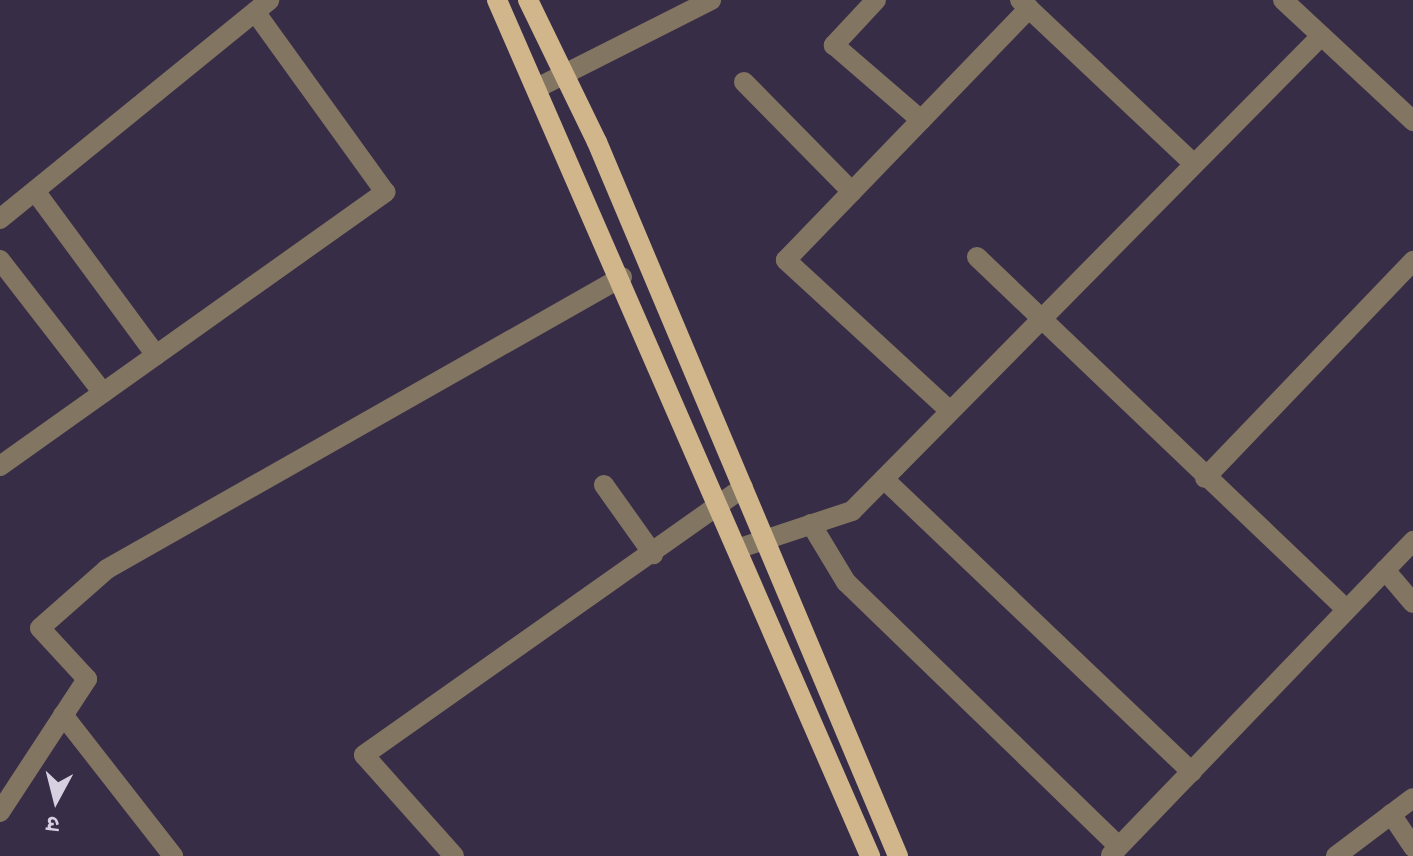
<!DOCTYPE html>
<meta charset="utf-8">
<style>
body{margin:0}
#map{position:relative;width:1413px;height:856px;overflow:hidden;background:#382d47;font-family:"Work Sans","Noto Sans Devanagari",sans-serif}
div>[style]{position:absolute}
.minor>*{height:20px;margin:-10px;padding:0 10px;transform-origin:10px;border-radius:10px;background:#827561}
.major>*{height:20px;margin:-10px;padding:0 10px;transform-origin:10px;border-radius:10px;background:#d1b68c}
span{translate:-50% -50%;white-space:nowrap;text-align:center;line-height:1.15;-webkit-text-stroke:6px #382d47;paint-order:stroke}
.north{position:absolute;left:16px;top:760px;width:80px;height:80px;-webkit-text-stroke:6px #382d47;paint-order:stroke;rotate:187deg;font-size:22px;font-weight:700;line-height:32px;text-align:center;color:#d7d0e1}
.north::after{content:'';display:block;margin:auto;width:28px;height:36px;background:#d7d0e1;clip-path:polygon(50% 0,100% 100%,50% 72%,0 100%)}
</style>
<div id="map">
<div class="minor">
<i style="left:876px;top:0;width:62px;rotate:133deg"></i>
<i style="left:834px;top:45px;width:115px;rotate:40.8deg"></i>
<i style="left:1020px;top:0;width:239px;rotate:43.3deg"></i>
<i style="left:1283px;top:0;width:178px;rotate:42.9deg"></i>
<i style="left:744px;top:82px;width:154px;rotate:45.5deg"></i>
<i style="left:537px;top:88px;width:195px;rotate:-26.8deg"></i>
<i style="left:35px;top:191px;width:204px;rotate:53.6deg"></i>
<i style="left:0;top:219px;width:347px;rotate:-39.1deg"></i>
<i style="left:977px;top:257px;width:511px;rotate:43.65deg"></i>
<i style="left:0;top:260px;width:168px;rotate:52.2deg"></i>
<i style="left:950px;top:411px;width:223px;rotate:-137.4deg"></i>
<i style="left:786px;top:260px;width:350px;rotate:-46deg"></i>
<i style="left:0;top:466px;width:473px;rotate:-35.4deg"></i>
<i style="left:385px;top:192px;width:222px;rotate:-125.8deg"></i>
<i style="left:1205px;top:478px;width:301px;rotate:-46.2deg"></i>
<i style="left:884px;top:479px;width:425px;rotate:43.6deg"></i>
<i style="left:604px;top:485px;width:85px;rotate:54.6deg"></i>
<i style="left:811px;top:524px;width:68px;rotate:58.9deg"></i>
<i style="left:846px;top:582px;width:380px;rotate:44.1deg"></i>
<i style="left:740px;top:548px;width:118px;rotate:-18.3deg"></i>
<i style="left:852px;top:511px;width:668px;rotate:-45.36deg"></i>
<i style="left:1385px;top:570px;width:43px;rotate:49.7deg"></i>
<i style="left:63px;top:715px;width:179px;rotate:52deg"></i>
<i style="left:0;top:812px;width:159px;rotate:-56.8deg"></i>
<i style="left:87px;top:679px;width:69px;rotate:-132.7deg"></i>
<i style="left:40px;top:628px;width:89px;rotate:-41.4deg"></i>
<i style="left:107px;top:569px;width:592px;rotate:-29.55deg"></i>
<i style="left:1391px;top:814px;width:40px;rotate:56deg"></i>
<i style="left:1111px;top:855px;width:436px;rotate:-46.1deg"></i>
<i style="left:454px;top:856px;width:135px;rotate:-131.7deg"></i>
<i style="left:364px;top:755px;width:464px;rotate:-35.2deg"></i>
<i style="left:1336px;top:856px;width:96px;rotate:-37deg"></i>
</div>
<div class="major">
<i style="left:497px;top:0;width:934px;rotate:66.45deg"></i>
<i style="left:528px;top:0;width:158px;rotate:64.1deg"></i>
<i style="left:597px;top:142px;width:775px;rotate:67.14deg"></i>
</div>
<div class="north">उ</div>
</div>
